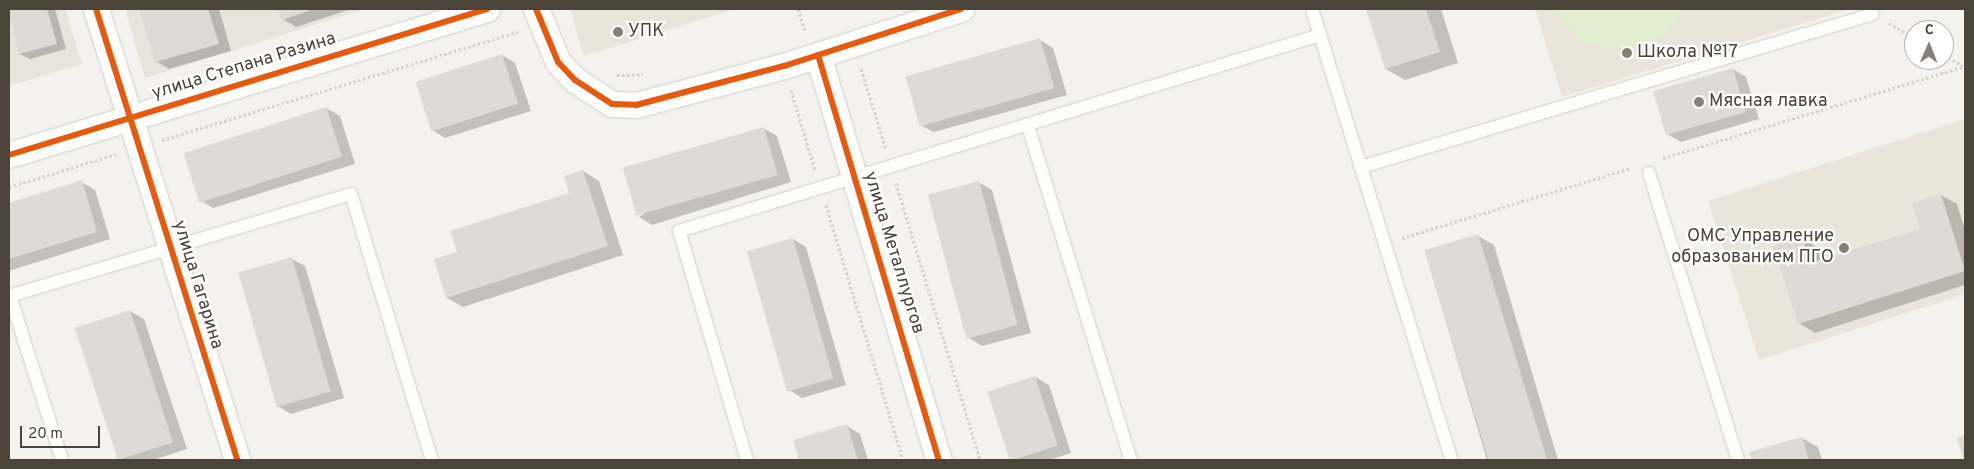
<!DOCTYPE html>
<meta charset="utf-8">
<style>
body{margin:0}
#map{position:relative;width:1974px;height:469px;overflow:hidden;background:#f4f2ee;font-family:Overpass,sans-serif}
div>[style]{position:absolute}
.residential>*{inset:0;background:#e7e4dc}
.education>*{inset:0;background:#eae5da}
.green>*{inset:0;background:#e1eecf}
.shadow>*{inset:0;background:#0003}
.building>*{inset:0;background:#dedbd6;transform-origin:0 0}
.path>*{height:3px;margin-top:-1.5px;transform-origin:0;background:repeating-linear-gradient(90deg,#d3d2cc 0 2.5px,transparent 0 5px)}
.roads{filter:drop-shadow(0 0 1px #d2d0cb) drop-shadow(0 0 1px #d2d0cb)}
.service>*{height:12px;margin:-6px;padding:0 6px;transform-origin:6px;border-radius:6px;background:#fdfdfc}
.minor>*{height:25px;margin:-12.5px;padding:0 12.5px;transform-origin:12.5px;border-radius:12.5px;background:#fdfdfc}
.cycleway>*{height:6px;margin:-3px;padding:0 3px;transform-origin:3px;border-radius:3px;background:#e8590c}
.dots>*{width:14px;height:14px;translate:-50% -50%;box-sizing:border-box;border:2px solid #fff;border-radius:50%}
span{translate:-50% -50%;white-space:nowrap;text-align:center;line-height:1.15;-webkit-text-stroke:4.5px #fff;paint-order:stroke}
.poi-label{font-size:18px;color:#4b4439}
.left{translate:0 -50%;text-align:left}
.right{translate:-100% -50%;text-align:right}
.street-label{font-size:18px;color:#4b4439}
.frame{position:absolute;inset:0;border:10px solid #4b4439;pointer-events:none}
.north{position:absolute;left:1904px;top:20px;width:50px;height:50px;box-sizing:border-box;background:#fff;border:1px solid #b7b4b0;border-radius:50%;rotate:1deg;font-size:14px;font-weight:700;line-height:20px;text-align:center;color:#4b4439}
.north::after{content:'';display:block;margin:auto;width:18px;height:22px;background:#868178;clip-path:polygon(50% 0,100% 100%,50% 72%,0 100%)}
.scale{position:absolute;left:20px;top:426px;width:80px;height:22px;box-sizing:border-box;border:2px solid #4b4439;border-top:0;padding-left:6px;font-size:15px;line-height:18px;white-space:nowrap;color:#4b4439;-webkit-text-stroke:4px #fff;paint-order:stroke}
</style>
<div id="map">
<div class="residential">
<i style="clip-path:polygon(9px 9px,65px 9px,82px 64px,9px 86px)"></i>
<i style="clip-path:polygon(125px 9px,364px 9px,145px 78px)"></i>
</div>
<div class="education">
<i style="clip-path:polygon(570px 9px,735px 9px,584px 56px)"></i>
<i style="clip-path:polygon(1535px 9px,1850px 9px,1562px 97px)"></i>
<i style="clip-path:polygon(1965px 119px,1965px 294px,1759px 360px,1708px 201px)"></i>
</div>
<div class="green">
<i style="clip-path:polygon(1551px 9px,1683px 9px,1664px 36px,1636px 47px,1605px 49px,1579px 41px)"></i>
</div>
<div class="shadow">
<i style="clip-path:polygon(9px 9px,55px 9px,66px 49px,30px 59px,20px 54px)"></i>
<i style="clip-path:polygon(140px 9px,219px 9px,231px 51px,169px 69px,156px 61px)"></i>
<i style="clip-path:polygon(279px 9px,351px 9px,296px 27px,283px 19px)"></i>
<i style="clip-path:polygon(1367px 9px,1441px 9px,1458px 63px,1405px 80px,1386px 69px)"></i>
<i style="clip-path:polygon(1040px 40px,1053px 48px,1067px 95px,934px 132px,920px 125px)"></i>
<i style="clip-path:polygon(502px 55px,515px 63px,531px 111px,445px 138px,432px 130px)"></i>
<i style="clip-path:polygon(1733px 69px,1746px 77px,1759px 119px,1681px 142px,1667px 134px)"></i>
<i style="clip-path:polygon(326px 108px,340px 116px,355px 164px,213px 208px,200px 200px)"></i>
<i style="clip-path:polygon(763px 128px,777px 136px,791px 182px,652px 225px,639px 217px)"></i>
<i style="clip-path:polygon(583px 171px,599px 181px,623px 255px,463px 307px,447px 298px,458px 252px,571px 193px)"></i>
<i style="clip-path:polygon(81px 182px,95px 190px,110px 239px,9px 271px,9px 205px)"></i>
<i style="clip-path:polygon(978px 182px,992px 190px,1031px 333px,982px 346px,969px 338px)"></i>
<i style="clip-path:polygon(1941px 195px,1957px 204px,1965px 230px,1965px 285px,1815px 333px,1799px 323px,1802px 238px,1818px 248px,1822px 261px,1921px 229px)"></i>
<i style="clip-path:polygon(1478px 236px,1494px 245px,1558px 460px,1487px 460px,1425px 251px)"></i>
<i style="clip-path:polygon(793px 239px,806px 247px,846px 385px,802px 398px,789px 390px)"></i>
<i style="clip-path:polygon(292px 259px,305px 266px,344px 398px,291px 414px,278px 406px)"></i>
<i style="clip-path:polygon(130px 311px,144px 319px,187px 449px,153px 460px,119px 459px)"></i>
<i style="clip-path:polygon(1035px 377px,1049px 385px,1071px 453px,1049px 460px,1012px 460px,990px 392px)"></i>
<i style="clip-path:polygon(847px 426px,860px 434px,868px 460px,801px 460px,795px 441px)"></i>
<i style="clip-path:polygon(1802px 438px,1818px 447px,1822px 460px,1753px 460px,1751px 453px)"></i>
</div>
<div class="building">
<i style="clip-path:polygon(9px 9px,47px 9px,57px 44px,19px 54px)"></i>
<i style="clip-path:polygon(139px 9px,208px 9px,219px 44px,155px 62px)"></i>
<i style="clip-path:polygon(278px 9px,314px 9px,282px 20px)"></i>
<i style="clip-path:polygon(1366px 9px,1426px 9px,1440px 52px,1385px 69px)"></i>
<i style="left:1040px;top:38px;width:52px;height:140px;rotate:74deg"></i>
<i style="left:502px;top:54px;width:52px;height:91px;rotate:72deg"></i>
<i style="left:1733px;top:68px;width:46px;height:83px;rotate:74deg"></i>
<i style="left:326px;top:107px;width:52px;height:150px;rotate:72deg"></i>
<i style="left:764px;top:127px;width:50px;height:147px;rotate:74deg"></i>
<i style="clip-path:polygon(583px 170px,608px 246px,446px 298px,434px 259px,457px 252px,450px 231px,569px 193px,564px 176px)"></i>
<i style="clip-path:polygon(82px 180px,97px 232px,9px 259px,9px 203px)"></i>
<i style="left:979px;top:181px;width:149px;height:53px;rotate:75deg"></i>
<i style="clip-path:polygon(1941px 194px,1965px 271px,1798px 324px,1773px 246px,1802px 237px,1810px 263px,1920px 229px,1912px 203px)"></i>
<i style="left:1478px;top:234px;width:236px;height:56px;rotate:73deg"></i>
<i style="left:793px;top:238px;width:146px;height:48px;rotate:74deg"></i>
<i style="left:292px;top:257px;width:140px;height:56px;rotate:74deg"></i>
<i style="left:130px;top:310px;width:139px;height:58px;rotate:72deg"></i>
<i style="left:1035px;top:376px;width:73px;height:50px;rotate:72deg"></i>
<i style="clip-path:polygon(847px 424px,858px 460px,799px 460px,793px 440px)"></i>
<i style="clip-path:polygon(1965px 435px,1965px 460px,1964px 460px,1957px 438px)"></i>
<i style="clip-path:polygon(1802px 437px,1809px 460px,1752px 460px,1749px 452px)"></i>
</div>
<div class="path">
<i style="left:798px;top:9px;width:22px;rotate:72deg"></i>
<i style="left:1889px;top:23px;width:29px;rotate:31deg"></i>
<i style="left:1944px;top:55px;width:22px;rotate:30deg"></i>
<i style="left:861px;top:69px;width:84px;rotate:72.6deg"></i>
<i style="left:617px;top:75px;width:26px;rotate:-2deg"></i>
<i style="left:791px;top:90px;width:84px;rotate:73.3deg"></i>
<i style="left:162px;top:140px;width:372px;rotate:-16.9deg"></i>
<i style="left:1663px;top:158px;width:316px;rotate:-16.9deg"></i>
<i style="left:896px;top:183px;width:289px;rotate:73.1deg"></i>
<i style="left:9px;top:187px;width:112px;rotate:-17.1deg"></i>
<i style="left:826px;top:205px;width:266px;rotate:73.2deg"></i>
<i style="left:1402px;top:238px;width:239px;rotate:-17deg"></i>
</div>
<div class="roads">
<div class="service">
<i style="left:1312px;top:9px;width:472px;rotate:72.8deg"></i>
<i style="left:1028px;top:126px;width:350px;rotate:72.9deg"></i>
<i style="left:1361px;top:167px;width:534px;rotate:-16.64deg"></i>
<i style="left:1649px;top:173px;width:300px;rotate:72.8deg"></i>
<i style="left:9px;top:296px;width:357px;rotate:-16.6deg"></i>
<i style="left:351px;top:194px;width:278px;rotate:73.1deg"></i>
<i style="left:10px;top:296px;width:172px;rotate:72.4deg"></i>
<i style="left:747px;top:460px;width:239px;rotate:-106.5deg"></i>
<i style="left:679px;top:231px;width:670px;rotate:-17deg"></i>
</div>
<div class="minor">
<i style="left:96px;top:9px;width:473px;rotate:72.6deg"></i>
<i style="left:536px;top:9px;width:57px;rotate:67.5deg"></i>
<i style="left:558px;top:62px;width:25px;rotate:47deg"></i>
<i style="left:575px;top:80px;width:44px;rotate:33deg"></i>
<i style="left:612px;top:104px;width:24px;rotate:2deg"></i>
<i style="left:636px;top:105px;width:153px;rotate:-14.8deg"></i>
<i style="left:784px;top:66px;width:186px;rotate:-17.9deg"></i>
<i style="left:818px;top:55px;width:423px;rotate:73.4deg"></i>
<i style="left:9px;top:155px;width:500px;rotate:-17deg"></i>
</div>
</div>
<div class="cycleway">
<i style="left:96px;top:9px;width:473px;rotate:72.6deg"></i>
<i style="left:536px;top:9px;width:57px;rotate:67.5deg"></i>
<i style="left:558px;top:62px;width:25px;rotate:47deg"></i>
<i style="left:575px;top:80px;width:44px;rotate:33deg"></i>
<i style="left:612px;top:104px;width:24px;rotate:2deg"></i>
<i style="left:636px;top:105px;width:153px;rotate:-14.8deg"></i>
<i style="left:784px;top:66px;width:186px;rotate:-17.9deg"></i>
<i style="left:818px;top:55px;width:423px;rotate:73.4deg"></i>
<i style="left:9px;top:155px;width:500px;rotate:-17deg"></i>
</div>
<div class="dots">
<i style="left:618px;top:32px;background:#868178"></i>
<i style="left:1627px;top:53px;background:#868178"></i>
<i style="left:1699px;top:102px;background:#868178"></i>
<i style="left:1844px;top:248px;background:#868178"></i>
</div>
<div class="poi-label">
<span class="left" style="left:628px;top:32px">УПК</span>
<span class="left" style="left:1637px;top:53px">Школа №17</span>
<span class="left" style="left:1709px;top:102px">Мясная лавка</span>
<span class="right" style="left:1834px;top:248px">ОМС Управление<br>образованием ПГО</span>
</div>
<div class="street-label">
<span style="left:244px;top:67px;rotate:-17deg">улица Степана Разина</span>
<span style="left:893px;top:253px;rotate:73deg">улица Металлургов</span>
<span style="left:197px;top:285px;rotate:73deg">улица Гагарина</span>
</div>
<div class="frame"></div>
<div class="north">С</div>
<div class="scale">20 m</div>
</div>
